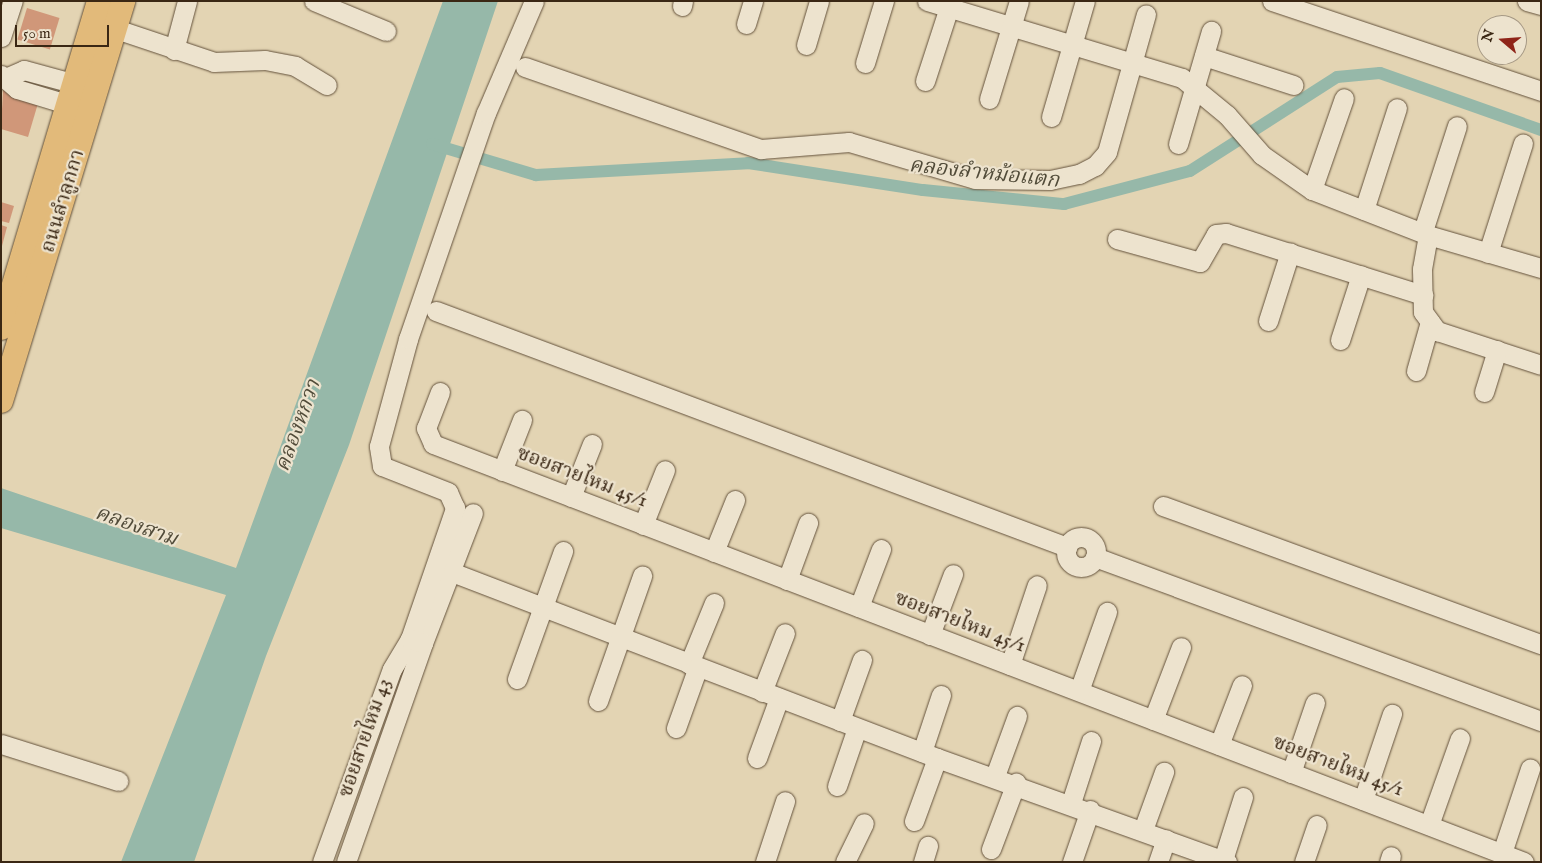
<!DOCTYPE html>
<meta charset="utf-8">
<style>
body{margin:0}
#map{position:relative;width:1542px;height:863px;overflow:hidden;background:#e3d4b3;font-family:"IM FELL English","Noto Serif Thai",serif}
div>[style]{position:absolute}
.water>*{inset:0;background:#96b8a9}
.canal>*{height:12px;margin:-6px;padding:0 6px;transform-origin:6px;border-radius:6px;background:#96b8a9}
.building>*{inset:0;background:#d09779;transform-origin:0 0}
.roads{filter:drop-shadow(0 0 1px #64523c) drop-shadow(0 0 1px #64523c)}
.minor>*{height:19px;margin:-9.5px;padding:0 9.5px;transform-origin:9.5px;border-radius:9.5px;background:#ede3ce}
.minor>.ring{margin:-9.5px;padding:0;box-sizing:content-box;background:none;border:19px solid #ede3ce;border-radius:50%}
.major>*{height:24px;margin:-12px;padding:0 12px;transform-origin:12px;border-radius:12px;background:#e2ba7a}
span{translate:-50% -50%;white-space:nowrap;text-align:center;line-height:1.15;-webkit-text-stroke:4.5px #ede3ce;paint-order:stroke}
.street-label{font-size:20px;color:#3a2714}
.water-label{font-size:21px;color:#514b39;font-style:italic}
.frame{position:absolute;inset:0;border:2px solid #3a2714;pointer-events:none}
.north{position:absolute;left:1477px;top:15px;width:50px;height:50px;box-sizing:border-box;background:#ede3ce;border:1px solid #a59884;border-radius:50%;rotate:288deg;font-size:14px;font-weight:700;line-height:20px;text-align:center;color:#3a2714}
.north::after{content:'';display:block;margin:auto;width:18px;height:22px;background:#8f2418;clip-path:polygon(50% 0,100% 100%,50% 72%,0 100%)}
.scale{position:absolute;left:15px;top:25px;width:94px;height:22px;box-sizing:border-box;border:2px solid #3a2714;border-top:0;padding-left:6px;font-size:15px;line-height:18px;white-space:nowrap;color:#3a2714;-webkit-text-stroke:4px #ede3ce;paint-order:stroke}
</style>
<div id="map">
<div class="water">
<i style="clip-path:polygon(443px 1px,498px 1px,349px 445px,266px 656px,194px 862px,121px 862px,226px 595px,1px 528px,1px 488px,236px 568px)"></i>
</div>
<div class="canal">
<i style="left:432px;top:144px;width:109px;rotate:16.6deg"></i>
<i style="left:536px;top:175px;width:212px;rotate:-3.2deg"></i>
<i style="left:748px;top:163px;width:177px;rotate:8.8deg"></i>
<i style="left:923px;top:190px;width:142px;rotate:5.7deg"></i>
<i style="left:1064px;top:204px;width:130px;rotate:-14.7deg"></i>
<i style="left:1190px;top:171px;width:174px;rotate:-32.6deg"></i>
<i style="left:1337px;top:77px;width:43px;rotate:-5.3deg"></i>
<i style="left:1380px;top:73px;width:171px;rotate:19.5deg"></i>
</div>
<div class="building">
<i style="left:27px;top:8px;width:34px;height:33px;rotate:17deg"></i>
<i style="clip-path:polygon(3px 90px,39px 100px,28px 137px,1px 129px)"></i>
<i style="clip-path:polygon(1px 202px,14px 206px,9px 223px,1px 221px)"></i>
<i style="clip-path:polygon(1px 225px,7px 227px,2px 246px,1px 246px)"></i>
</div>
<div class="roads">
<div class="minor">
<i style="left:314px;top:1px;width:78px;rotate:22.6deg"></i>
<i style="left:927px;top:1px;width:266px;rotate:16.8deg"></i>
<i style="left:1182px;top:78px;width:58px;rotate:39.4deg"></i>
<i style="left:1227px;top:115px;width:53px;rotate:48.8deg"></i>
<i style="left:1262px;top:155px;width:61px;rotate:35deg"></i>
<i style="left:1312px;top:190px;width:124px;rotate:21.2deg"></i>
<i style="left:1428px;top:235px;width:35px;rotate:100deg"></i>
<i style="left:1422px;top:269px;width:43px;rotate:88.7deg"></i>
<i style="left:1423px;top:312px;width:24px;rotate:54deg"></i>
<i style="left:1437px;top:331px;width:109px;rotate:18.1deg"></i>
<i style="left:1272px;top:1px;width:284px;rotate:18.5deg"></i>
<i style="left:1527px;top:1px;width:15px;rotate:16deg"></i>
<i style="left:682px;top:6px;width:5px;rotate:-79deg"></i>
<i style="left:746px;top:24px;width:24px;rotate:-73deg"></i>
<i style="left:116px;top:29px;width:103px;rotate:18.6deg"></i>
<i style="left:214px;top:62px;width:51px;rotate:-2.2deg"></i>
<i style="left:265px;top:60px;width:31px;rotate:11deg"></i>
<i style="left:295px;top:66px;width:37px;rotate:31deg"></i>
<i style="left:1px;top:37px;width:38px;rotate:-72deg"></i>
<i style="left:806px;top:45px;width:46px;rotate:-73.5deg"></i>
<i style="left:174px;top:50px;width:51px;rotate:-75.1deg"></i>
<i style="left:1204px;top:56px;width:94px;rotate:18deg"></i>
<i style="left:865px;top:63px;width:65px;rotate:-73deg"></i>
<i style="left:525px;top:67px;width:250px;rotate:19.2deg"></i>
<i style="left:761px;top:149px;width:88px;rotate:-4.5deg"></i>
<i style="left:849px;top:142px;width:131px;rotate:16.4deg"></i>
<i style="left:975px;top:179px;width:75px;rotate:0.8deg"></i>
<i style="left:1050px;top:180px;width:30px;rotate:-12deg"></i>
<i style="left:1079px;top:174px;width:18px;rotate:-27deg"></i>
<i style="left:1095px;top:166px;width:18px;rotate:-49deg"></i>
<i style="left:1107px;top:152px;width:143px;rotate:-74.2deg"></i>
<i style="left:1px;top:75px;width:21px;rotate:41deg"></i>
<i style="left:17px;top:89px;width:55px;rotate:16.8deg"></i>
<i style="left:8px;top:77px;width:17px;rotate:-24deg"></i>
<i style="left:24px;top:70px;width:54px;rotate:15.1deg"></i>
<i style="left:925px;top:81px;width:84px;rotate:-72deg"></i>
<i style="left:989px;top:99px;width:102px;rotate:-73deg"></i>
<i style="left:1051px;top:117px;width:121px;rotate:-73.7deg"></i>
<i style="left:1178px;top:144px;width:118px;rotate:-73.7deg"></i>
<i style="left:1312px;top:190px;width:97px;rotate:-70.8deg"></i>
<i style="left:1364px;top:210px;width:107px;rotate:-72.1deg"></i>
<i style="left:1423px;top:231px;width:110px;rotate:-72.1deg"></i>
<i style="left:1428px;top:235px;width:118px;rotate:16.3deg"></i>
<i style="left:1117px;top:239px;width:86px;rotate:15.5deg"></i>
<i style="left:1200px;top:262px;width:32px;rotate:-60deg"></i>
<i style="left:1216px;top:234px;width:10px;rotate:-6deg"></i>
<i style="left:1226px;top:233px;width:207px;rotate:17.5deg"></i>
<i style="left:1488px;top:253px;width:115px;rotate:-72.3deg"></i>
<i style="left:436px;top:311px;width:674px;rotate:20.51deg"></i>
<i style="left:1268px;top:321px;width:72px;rotate:-72.3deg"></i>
<i style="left:1340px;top:340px;width:68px;rotate:-72.1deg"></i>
<i style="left:1416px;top:371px;width:51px;rotate:-74.1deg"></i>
<i style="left:440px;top:392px;width:39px;rotate:111deg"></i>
<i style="left:426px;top:428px;width:17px;rotate:66deg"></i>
<i style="left:433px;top:444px;width:1168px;rotate:20.96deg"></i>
<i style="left:1484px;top:392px;width:44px;rotate:-72.8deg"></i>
<i style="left:502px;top:471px;width:55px;rotate:-68.6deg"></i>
<i style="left:571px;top:497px;width:57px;rotate:-68.4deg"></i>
<i style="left:1163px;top:506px;width:402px;rotate:20.1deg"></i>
<i style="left:643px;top:525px;width:59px;rotate:-68.2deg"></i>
<i class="ring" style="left:1066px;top:537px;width:11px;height:11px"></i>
<i style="left:714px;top:552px;width:56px;rotate:-68deg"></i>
<i style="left:1095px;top:557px;width:475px;rotate:20.2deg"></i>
<i style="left:436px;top:566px;width:537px;rotate:20.97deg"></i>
<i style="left:937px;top:758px;width:308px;rotate:19.7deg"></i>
<i style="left:787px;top:580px;width:61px;rotate:-69.8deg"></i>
<i style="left:859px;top:607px;width:62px;rotate:-69.2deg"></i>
<i style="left:930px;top:635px;width:65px;rotate:-69.3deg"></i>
<i style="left:423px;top:643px;width:139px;rotate:-69deg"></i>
<i style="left:689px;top:664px;width:66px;rotate:-67.7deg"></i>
<i style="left:1010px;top:665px;width:84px;rotate:-71.4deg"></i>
<i style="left:517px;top:679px;width:136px;rotate:-70.2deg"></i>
<i style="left:1079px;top:691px;width:84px;rotate:-70.5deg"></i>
<i style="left:762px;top:692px;width:63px;rotate:-68.7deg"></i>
<i style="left:598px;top:701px;width:133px;rotate:-70.6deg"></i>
<i style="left:1153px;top:720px;width:78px;rotate:-69deg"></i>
<i style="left:840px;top:721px;width:65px;rotate:-70.2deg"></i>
<i style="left:676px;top:728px;width:65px;rotate:-70.2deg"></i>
<i style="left:1px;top:744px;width:123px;rotate:17.5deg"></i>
<i style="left:1219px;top:745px;width:64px;rotate:-69deg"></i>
<i style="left:922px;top:752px;width:60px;rotate:-71.6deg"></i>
<i style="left:757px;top:758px;width:64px;rotate:-69.9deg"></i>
<i style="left:1291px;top:773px;width:74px;rotate:-71.1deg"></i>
<i style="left:995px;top:776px;width:64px;rotate:-69.9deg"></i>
<i style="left:837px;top:786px;width:61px;rotate:-71deg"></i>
<i style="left:1363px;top:800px;width:91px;rotate:-71.4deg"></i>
<i style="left:1071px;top:803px;width:65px;rotate:-72.1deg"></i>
<i style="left:914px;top:821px;width:67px;rotate:-69.9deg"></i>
<i style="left:1429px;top:825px;width:92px;rotate:-70.4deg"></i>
<i style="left:1143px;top:830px;width:62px;rotate:-70.1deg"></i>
<i style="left:991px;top:849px;width:71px;rotate:-69.3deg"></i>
<i style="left:1502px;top:853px;width:89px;rotate:-71.6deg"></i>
<i style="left:1223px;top:860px;width:66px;rotate:-72.4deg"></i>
<i style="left:322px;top:862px;width:205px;rotate:-70.1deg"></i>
<i style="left:392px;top:669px;width:35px;rotate:-59deg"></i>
<i style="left:410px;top:639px;width:139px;rotate:-71deg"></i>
<i style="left:455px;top:508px;width:17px;rotate:-114deg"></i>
<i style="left:448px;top:492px;width:71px;rotate:-158.5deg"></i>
<i style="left:382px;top:466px;width:20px;rotate:-99deg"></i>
<i style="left:379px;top:446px;width:111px;rotate:-74.8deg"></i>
<i style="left:408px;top:339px;width:239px;rotate:-71deg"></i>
<i style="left:486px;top:113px;width:122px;rotate:-66.8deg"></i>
<i style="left:346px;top:862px;width:232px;rotate:-70.6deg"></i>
<i style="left:423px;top:643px;width:14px;rotate:-163deg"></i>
<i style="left:765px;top:862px;width:64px;rotate:-71.8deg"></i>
<i style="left:845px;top:862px;width:43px;rotate:-64deg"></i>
<i style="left:923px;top:862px;width:17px;rotate:-73deg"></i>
<i style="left:1072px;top:862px;width:55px;rotate:-70.9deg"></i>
<i style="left:1158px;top:862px;width:24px;rotate:-71deg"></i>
<i style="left:1304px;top:862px;width:39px;rotate:-71deg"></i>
<i style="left:1389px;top:862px;width:6px;rotate:-72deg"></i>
</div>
<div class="major">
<i style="left:1px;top:328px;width:341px;rotate:-73.3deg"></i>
<i style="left:1px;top:401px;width:418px;rotate:-73deg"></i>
</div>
</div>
<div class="street-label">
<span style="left:63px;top:201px;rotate:-73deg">ถนนลำลูกกา</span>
<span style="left:582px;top:477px;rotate:21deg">ซอยสายไหม 45/1</span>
<span style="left:960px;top:622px;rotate:21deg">ซอยสายไหม 45/1</span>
<span style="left:365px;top:738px;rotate:-71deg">ซอยสายไหม 43</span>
<span style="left:1338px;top:766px;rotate:21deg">ซอยสายไหม 45/1</span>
</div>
<div class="water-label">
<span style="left:984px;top:174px;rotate:6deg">คลองลำหม้อแตก</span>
<span style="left:299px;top:426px;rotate:-70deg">คลองหกวา</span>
<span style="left:136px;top:527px;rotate:19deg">คลองสาม</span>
</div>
<div class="frame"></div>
<div class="north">N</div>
<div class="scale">50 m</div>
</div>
